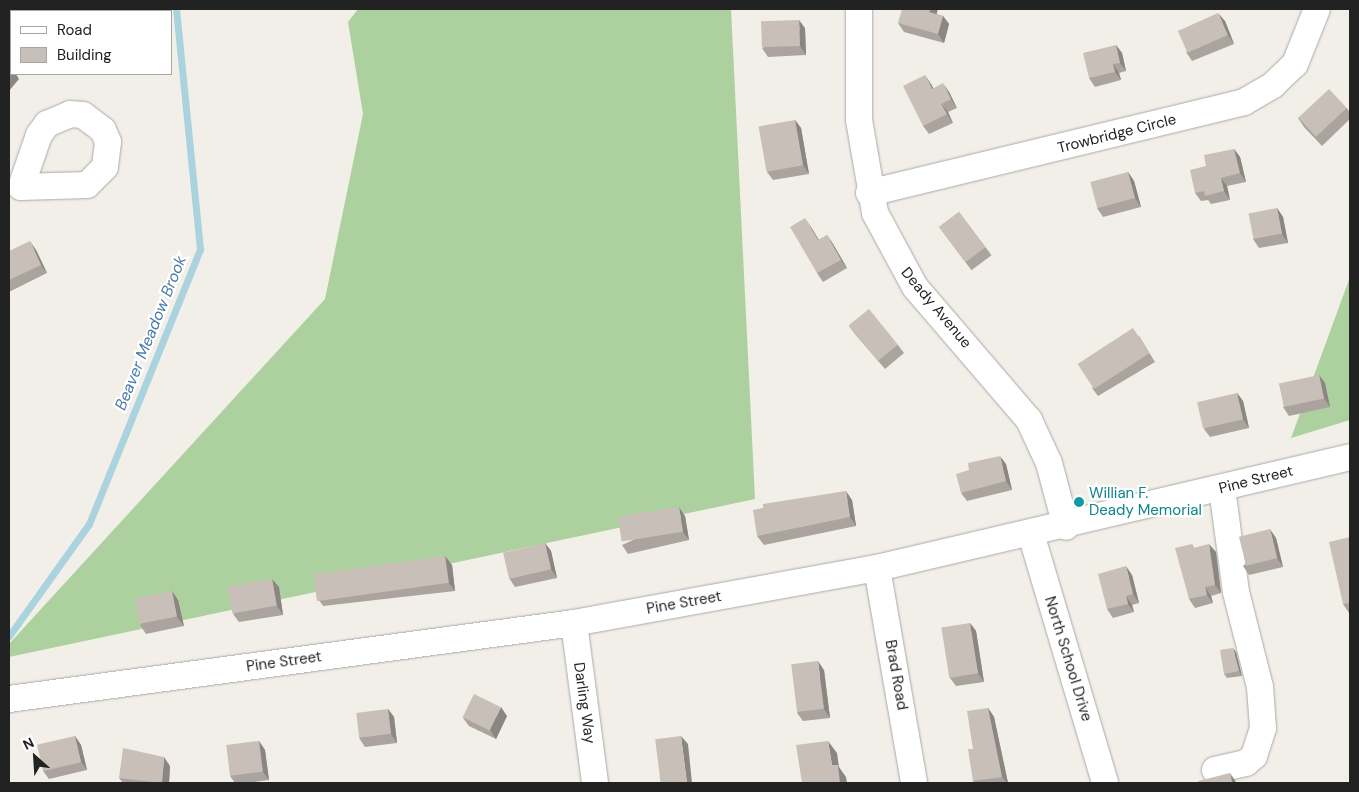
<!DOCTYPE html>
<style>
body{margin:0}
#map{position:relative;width:1359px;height:792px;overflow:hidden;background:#f2efe9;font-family:"DM Sans",sans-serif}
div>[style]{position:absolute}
.forest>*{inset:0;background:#add19e}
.stream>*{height:7px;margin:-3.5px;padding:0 3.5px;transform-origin:3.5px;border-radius:3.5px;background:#aad3df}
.roads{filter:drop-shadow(0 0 1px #a9a9a9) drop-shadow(0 0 1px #a9a9a9)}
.minor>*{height:26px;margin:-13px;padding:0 13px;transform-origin:13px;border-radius:13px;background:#fff}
.wall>*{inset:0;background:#aba49e;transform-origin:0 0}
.shaded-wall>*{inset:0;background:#8b8681}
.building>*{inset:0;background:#c7bfb8;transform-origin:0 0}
.dots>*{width:14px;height:14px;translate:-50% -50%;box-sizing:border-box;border:2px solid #fff;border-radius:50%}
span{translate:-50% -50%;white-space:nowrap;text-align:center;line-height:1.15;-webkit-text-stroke:4.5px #fff;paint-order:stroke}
.street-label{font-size:15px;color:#222}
.culture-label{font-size:15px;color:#0d838f}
.left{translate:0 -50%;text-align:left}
.water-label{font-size:16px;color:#4a7aab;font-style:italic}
.frame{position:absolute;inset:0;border:10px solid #222;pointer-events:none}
.legend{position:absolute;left:10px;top:10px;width:162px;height:65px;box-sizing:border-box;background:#fff;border:1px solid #a7a7a7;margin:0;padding:6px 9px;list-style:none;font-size:15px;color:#222}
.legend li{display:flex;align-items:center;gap:10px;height:25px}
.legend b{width:25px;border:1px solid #a7a7a7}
.north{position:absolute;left:10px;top:732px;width:50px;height:50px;-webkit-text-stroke:4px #fff;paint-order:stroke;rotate:334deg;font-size:14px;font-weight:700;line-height:20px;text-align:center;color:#222}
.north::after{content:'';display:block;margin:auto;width:18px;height:22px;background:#222;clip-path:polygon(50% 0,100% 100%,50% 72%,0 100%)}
</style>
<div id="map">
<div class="forest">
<i style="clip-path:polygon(358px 9px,731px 9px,755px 499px,9px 657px,9px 644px,325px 299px,363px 114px,348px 22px)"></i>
<i style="clip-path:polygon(1350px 277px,1350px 420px,1291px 438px)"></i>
</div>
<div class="stream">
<i style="left:9px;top:636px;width:138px;rotate:-54.5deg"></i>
<i style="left:89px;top:524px;width:297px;rotate:-68deg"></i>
<i style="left:200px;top:249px;width:241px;rotate:-95.7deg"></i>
</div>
<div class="roads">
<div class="minor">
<i style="left:859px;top:9px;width:111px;rotate:90deg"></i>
<i style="left:859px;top:120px;width:94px;rotate:80.2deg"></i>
<i style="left:875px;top:213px;width:84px;rotate:61.6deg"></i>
<i style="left:915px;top:287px;width:175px;rotate:49.4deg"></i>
<i style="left:1029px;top:420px;width:47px;rotate:65.1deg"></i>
<i style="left:1049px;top:463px;width:66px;rotate:75.1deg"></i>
<i style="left:70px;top:114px;width:13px;rotate:4deg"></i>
<i style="left:83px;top:115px;width:25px;rotate:37deg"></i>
<i style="left:103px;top:130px;width:13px;rotate:67deg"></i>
<i style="left:108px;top:142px;width:25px;rotate:97deg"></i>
<i style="left:105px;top:167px;width:25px;rotate:135deg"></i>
<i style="left:87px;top:185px;width:66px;rotate:178.3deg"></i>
<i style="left:21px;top:187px;width:55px;rotate:-70.9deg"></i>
<i style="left:39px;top:135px;width:14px;rotate:-54deg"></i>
<i style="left:47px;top:124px;width:25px;rotate:-23deg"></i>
<i style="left:869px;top:193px;width:386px;rotate:-13.6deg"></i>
<i style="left:1244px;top:102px;width:34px;rotate:-30deg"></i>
<i style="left:1273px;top:85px;width:30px;rotate:-44deg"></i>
<i style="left:1295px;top:64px;width:59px;rotate:-68.2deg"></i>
<i style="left:1031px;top:534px;width:260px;rotate:73.4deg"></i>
<i style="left:877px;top:568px;width:218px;rotate:80.2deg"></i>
<i style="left:574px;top:623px;width:161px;rotate:82.5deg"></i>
<i style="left:9px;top:699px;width:570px;rotate:-7.66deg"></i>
<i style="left:574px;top:623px;width:308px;rotate:-10.3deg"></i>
<i style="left:877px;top:568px;width:486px;rotate:-13.2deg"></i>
<i style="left:1215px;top:770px;width:32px;rotate:-13deg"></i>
<i style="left:1246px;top:763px;width:11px;rotate:-41deg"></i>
<i style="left:1254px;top:756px;width:29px;rotate:-72deg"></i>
<i style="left:1263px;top:728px;width:41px;rotate:-94.2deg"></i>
<i style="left:1260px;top:687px;width:98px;rotate:-104.2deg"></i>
<i style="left:1236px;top:592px;width:105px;rotate:-97.7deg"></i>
</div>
</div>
<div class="wall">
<i style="clip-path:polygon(937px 14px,943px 16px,949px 24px,944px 43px,904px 32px,898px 23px)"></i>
<i style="clip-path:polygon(1225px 21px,1234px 44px,1192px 61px,1186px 52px)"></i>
<i style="clip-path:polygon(805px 28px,806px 55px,768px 57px,762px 48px)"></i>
<i style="clip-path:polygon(1116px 45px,1122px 53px,1126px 71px,1119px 73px,1121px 80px,1095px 87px,1089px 78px)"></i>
<i style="clip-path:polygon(931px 84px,933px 88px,949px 92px,957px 108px,948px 112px,953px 123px,929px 134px,923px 126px)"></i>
<i style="clip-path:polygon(1347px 108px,1350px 113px,1350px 119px,1322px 146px,1304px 127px,1298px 118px)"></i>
<i style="clip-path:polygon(795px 120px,801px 128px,809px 174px,773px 180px,767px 172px)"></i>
<i style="clip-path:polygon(1234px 149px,1240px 157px,1246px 182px,1227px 186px,1230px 200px,1211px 204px,1208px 200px,1201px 201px,1195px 193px,1206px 166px)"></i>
<i style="clip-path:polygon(1128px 172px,1134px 181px,1141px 207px,1103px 217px,1097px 208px)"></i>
<i style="clip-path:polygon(1277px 208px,1283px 217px,1288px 243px,1259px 248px,1253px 239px)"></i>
<i style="left:959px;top:212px;width:54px;height:25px;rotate:53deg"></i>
<i style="clip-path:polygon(811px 227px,819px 240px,827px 235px,833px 244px,847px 268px,823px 282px,817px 273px)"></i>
<i style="clip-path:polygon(36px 250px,47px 273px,9px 292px,9px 251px)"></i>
<i style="clip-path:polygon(849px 326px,898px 345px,904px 353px,885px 369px,855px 334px)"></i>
<i style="clip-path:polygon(1139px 336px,1155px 362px,1098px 396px,1092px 388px)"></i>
<i style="clip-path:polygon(1325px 383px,1330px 407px,1289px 416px,1283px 407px)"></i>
<i style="clip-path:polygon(1237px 393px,1243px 401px,1249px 428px,1210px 437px,1204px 429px)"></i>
<i style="clip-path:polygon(1006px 464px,1012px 490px,967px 501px,961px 493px,969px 470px)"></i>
<i style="clip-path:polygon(852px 500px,856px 526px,764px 545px,757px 536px,763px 508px)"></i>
<i style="clip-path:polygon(685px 516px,689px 540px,628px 554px,622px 545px)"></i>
<i style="clip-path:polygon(1350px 537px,1350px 613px,1349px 613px,1343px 604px)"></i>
<i style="clip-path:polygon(1276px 538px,1283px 567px,1249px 575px,1243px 566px)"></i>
<i style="clip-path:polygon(545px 543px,551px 551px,557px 578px,515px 587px,509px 578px)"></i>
<i style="clip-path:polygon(1192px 544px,1194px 548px,1216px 552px,1221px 593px,1211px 596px,1213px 603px,1195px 608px,1189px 599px)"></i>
<i style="clip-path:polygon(445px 556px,452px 565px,455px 591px,323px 606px,317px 597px)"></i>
<i style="clip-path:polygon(1132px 575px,1139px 603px,1132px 605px,1134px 612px,1113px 618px,1107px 609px)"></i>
<i style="clip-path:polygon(279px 587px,283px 615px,239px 622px,233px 614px)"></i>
<i style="clip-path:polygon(172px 591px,178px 600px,184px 626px,146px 634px,140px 625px)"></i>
<i style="clip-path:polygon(970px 623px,976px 631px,984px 682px,956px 686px,950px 678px)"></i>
<i style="clip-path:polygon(1236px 652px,1242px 676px,1227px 678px,1224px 674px)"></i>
<i style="clip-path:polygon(824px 670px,830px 718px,803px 721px,797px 713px)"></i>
<i style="clip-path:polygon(988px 708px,994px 717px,1008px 783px,974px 783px,973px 781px,973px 749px)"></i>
<i style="clip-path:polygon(388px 709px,394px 717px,397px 743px,365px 747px,359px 738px)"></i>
<i style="clip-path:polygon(507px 716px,496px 739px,469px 726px,463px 718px)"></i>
<i style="clip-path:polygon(75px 736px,81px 745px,87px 770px,49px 779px,43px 771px)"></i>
<i style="clip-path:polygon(259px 741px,265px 750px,269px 780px,246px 783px,235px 783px,230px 776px)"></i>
<i style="clip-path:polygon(170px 766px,169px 783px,123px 783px,119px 778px)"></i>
</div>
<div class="shaded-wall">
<i style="clip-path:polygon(930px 9px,938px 9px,935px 20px,929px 12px)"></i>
<i style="clip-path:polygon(1218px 13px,1225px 21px,1234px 44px,1228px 35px)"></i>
<i style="clip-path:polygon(943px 16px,949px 24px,944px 43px,938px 34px)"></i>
<i style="clip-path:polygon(799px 20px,805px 28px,806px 55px,800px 46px)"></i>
<i style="clip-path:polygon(1116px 45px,1122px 53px,1126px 71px,1120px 63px)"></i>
<i style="clip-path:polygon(1113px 64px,1119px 73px,1121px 80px,1115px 72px)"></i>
<i style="clip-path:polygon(11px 72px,11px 74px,16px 74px,19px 79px,9px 91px,9px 75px)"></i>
<i style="clip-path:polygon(925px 75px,931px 84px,938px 97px,932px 89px)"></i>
<i style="clip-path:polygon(943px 83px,949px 92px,957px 108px,951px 99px)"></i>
<i style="clip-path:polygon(941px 104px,948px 112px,953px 123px,947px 114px)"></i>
<i style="clip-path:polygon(795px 120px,801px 128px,809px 174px,803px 165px)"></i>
<i style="clip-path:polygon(1234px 149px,1240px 157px,1246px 182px,1240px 173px)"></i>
<i style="clip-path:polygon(1128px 172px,1134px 181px,1141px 207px,1135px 198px)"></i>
<i style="clip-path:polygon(1221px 178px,1227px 186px,1230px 200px,1224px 191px)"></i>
<i style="clip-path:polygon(1277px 208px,1283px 217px,1288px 243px,1282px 234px)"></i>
<i style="clip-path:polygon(805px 218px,811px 227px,824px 249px,818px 240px)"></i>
<i style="clip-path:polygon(827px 235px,833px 244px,847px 268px,841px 260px)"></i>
<i style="clip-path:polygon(30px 241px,36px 250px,47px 273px,41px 265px)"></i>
<i style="clip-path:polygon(1319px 375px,1325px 383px,1330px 407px,1324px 398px)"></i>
<i style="clip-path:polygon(1237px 393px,1243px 401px,1249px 428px,1243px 419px)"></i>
<i style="clip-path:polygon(1000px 456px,1006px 464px,1012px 490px,1006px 481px)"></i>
<i style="clip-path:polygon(846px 491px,852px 500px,856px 526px,850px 517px)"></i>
<i style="clip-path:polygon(679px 507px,685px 516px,689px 540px,683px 532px)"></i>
<i style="clip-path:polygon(1270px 529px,1276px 538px,1283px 567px,1277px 558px)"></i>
<i style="clip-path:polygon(545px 543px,551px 551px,557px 578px,551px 569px)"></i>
<i style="clip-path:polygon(1209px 544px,1216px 552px,1221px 593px,1215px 585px)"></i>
<i style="clip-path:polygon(445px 556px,452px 565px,455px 591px,449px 583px)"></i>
<i style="clip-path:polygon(1126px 566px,1132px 575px,1139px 603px,1133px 594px)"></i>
<i style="clip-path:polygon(272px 579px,279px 587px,283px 615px,277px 606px)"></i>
<i style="clip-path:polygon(1205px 587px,1211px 596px,1213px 603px,1207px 595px)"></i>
<i style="clip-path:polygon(172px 591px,178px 600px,184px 626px,177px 617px)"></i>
<i style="clip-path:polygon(1126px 596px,1132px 605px,1134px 612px,1128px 604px)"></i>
<i style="clip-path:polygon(970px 623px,976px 631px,984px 682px,978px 673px)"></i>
<i style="clip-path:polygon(1233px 648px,1236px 652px,1242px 676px,1239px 671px)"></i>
<i style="clip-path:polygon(818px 661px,824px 670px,830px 718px,824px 709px)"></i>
<i style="clip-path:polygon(501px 707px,507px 716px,496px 739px,490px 730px)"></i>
<i style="clip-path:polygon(988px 708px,994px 717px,1008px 783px,1007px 783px,1002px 777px)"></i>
<i style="clip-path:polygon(388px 709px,394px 717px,397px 743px,391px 734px)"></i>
<i style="clip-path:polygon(75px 736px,81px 745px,87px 770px,81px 762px)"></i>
<i style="clip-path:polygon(681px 736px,688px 744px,692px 783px,687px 783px)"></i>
<i style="clip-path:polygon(259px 741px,265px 750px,269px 780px,263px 772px)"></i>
<i style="clip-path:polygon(828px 741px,837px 753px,839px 767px,846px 777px,847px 783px,840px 783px,832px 765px)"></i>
<i style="clip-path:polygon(164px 757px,170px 766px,169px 783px,162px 783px)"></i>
<i style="clip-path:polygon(1230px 773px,1236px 782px,1236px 783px,1232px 783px)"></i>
</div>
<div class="building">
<i style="left:79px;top:9px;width:18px;height:2px"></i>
<i style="clip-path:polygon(902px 9px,930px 9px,929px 12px,943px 16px,938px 34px,898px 23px)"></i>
<i style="left:1218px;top:13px;width:24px;height:44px;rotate:66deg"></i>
<i style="left:799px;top:20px;width:26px;height:38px;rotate:88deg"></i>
<i style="clip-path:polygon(1116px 45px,1120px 63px,1113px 64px,1115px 72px,1089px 78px,1083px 53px)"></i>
<i style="clip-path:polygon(9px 66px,11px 69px,11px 72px,9px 75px)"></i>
<i style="clip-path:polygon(925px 75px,932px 89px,943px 83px,951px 99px,941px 104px,947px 114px,923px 126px,903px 86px)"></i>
<i style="left:1329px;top:89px;width:26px;height:42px;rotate:47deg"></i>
<i style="left:795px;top:120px;width:46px;height:37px;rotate:80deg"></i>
<i style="clip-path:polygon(1234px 149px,1240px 173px,1221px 178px,1224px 191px,1205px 196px,1204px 191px,1195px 193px,1190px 170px,1206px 166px,1204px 155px)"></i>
<i style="left:1128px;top:172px;width:27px;height:39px;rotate:75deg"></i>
<i style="left:1277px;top:208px;width:26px;height:29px;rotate:79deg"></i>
<i style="left:959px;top:212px;width:44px;height:25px;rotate:53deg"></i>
<i style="clip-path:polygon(805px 218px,818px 240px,827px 235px,841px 260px,817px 273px,790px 227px)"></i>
<i style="clip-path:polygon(30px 241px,41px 265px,9px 280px,9px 251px)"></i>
<i style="left:869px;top:309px;width:46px;height:26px;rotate:51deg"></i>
<i style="left:1133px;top:328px;width:30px;height:66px;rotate:57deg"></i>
<i style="left:1319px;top:375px;width:24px;height:41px;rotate:78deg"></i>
<i style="left:1237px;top:393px;width:27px;height:41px;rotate:77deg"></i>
<i style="clip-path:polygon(1000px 456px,1006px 481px,961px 493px,956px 474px,969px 470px,968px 463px)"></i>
<i style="clip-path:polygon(846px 491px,850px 517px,757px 536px,753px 510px,763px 508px,763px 504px)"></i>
<i style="left:679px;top:507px;width:25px;height:62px;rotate:81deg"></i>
<i style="left:1270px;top:529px;width:30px;height:32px;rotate:76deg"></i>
<i style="clip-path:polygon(1350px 537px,1350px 603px,1343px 604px,1329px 542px)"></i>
<i style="left:545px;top:543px;width:27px;height:43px;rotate:77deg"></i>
<i style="clip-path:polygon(1192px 544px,1193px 548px,1209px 544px,1215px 585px,1205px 587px,1207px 595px,1189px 599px,1175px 548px)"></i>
<i style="left:445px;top:556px;width:27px;height:133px;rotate:82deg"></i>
<i style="clip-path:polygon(1126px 566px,1133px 594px,1126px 596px,1128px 604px,1107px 609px,1098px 574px)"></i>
<i style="left:272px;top:579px;width:27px;height:45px;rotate:80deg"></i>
<i style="left:172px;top:591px;width:26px;height:38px;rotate:79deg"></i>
<i style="left:970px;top:623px;width:51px;height:29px;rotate:81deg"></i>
<i style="clip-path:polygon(1233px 648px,1239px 671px,1224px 674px,1220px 650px)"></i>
<i style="left:818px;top:661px;width:48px;height:27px;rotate:83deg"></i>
<i style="left:474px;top:694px;width:30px;height:26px;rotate:26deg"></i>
<i style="clip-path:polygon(988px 708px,1002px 777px,973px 781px,968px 749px,973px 749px,967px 711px)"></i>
<i style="left:388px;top:709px;width:25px;height:32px;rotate:83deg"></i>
<i style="left:75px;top:736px;width:27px;height:39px;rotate:77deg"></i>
<i style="left:681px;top:736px;width:47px;height:26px;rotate:83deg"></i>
<i style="left:259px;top:741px;width:31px;height:33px;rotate:83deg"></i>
<i style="clip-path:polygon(828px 741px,832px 765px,838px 765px,840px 783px,802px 783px,796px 745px)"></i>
<i style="clip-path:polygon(123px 748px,164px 757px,162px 783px,119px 778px)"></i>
<i style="clip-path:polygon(1230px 773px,1232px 783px,1198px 783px,1198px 781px)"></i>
</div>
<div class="dots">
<i style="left:1079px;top:502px;background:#0f9aa8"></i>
</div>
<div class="street-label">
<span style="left:1117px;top:134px;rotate:-14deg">Trowbridge Circle</span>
<span style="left:936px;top:308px;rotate:50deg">Deady Avenue</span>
<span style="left:1256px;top:480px;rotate:-14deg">Pine Street</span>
<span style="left:684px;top:603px;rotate:-10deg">Pine Street</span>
<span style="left:1068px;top:659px;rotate:73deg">North School Drive</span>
<span style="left:284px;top:662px;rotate:-8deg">Pine Street</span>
<span style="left:896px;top:675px;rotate:80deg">Brad Road</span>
<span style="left:584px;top:703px;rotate:82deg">Darling Way</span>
</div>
<div class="culture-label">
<span class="left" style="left:1089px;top:502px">Willian F.<br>Deady Memorial</span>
</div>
<div class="water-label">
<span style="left:151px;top:333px;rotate:-68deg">Beaver Meadow Brook</span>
</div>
<div class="frame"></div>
<ul class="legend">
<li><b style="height:6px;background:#fff"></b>Road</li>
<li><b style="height:14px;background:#c7bfb8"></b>Building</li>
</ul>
<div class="north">N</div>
</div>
